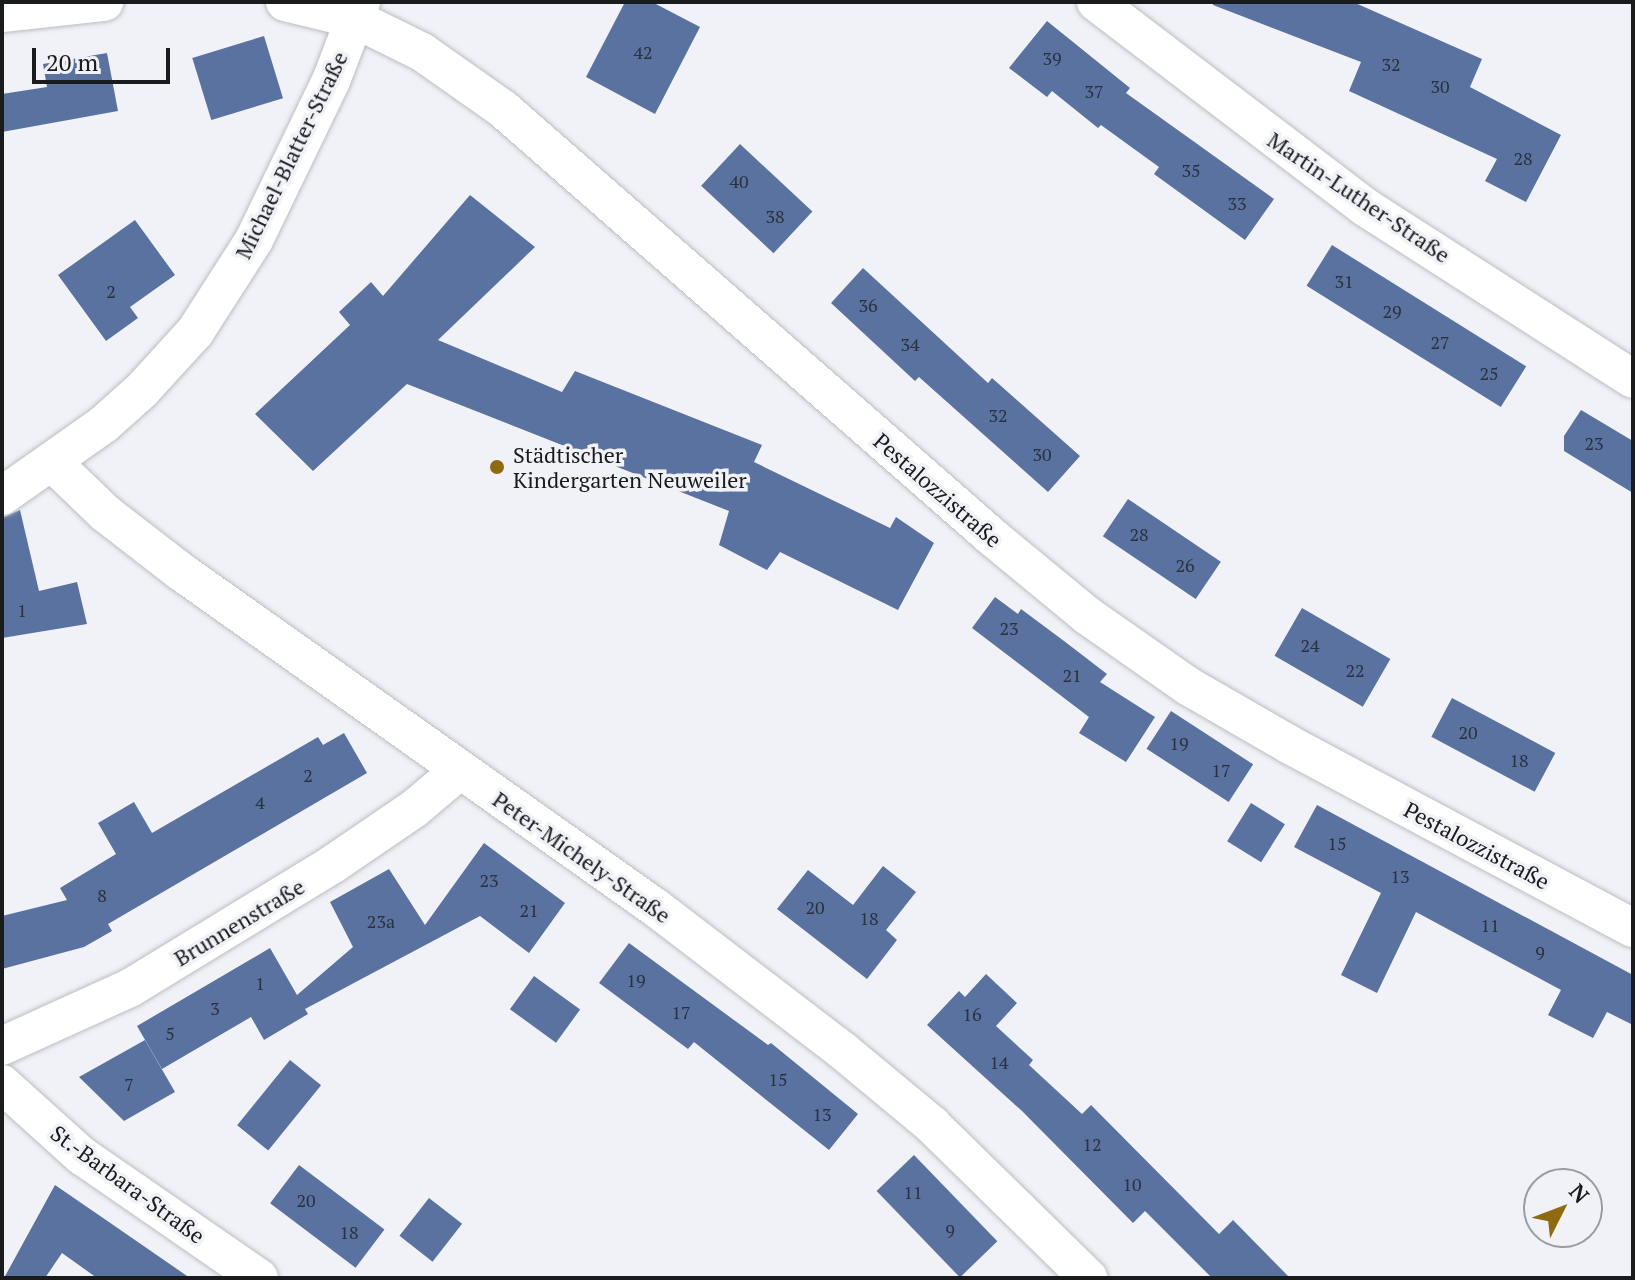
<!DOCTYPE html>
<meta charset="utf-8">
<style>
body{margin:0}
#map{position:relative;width:1635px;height:1280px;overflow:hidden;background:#f0f2f7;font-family:"PT Serif",serif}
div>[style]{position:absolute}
.building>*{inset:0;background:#5972a0;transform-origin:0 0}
.roads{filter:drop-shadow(0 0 2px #bbbdc1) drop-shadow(0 0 2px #bbbdc1)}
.street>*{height:38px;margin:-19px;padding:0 19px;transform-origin:19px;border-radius:19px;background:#fff}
.dots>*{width:22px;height:22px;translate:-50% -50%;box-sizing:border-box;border:4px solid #f0f2f7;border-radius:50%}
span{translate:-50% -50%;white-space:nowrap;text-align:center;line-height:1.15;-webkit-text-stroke:7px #f0f2f7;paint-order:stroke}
.number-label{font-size:18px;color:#2a313e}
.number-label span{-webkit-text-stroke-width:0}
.street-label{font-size:22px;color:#1a1b1d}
.poi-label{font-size:22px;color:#1a1b1d}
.left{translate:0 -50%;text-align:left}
.frame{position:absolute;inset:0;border:4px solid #1a1b1d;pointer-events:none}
.north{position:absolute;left:1523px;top:1168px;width:80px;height:80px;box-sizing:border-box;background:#f0f2f7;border:2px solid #9a9ca0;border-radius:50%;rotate:48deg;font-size:22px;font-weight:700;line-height:32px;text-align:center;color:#1a1b1d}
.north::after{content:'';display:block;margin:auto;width:28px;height:36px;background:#8f6a0f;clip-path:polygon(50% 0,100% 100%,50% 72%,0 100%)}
.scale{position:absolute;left:32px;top:48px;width:138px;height:36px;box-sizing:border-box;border:4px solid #1a1b1d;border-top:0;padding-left:10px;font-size:24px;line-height:28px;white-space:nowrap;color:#1a1b1d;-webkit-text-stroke:6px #f0f2f7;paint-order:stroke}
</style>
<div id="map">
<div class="building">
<i style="clip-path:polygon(625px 2px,652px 2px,700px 27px,655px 114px,586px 77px)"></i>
<i style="clip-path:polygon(1213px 2px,1353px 2px,1482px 59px,1470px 87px,1561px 135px,1526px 202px,1485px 181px,1497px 159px,1349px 91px,1361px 62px,1213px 5px)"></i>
<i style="clip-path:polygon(1047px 21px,1130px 88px,1126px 93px,1274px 199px,1245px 240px,1154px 174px,1159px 167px,1101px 125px,1098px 128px,1052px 91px,1047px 97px,1009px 68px)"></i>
<i style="left:264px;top:36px;width:65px;height:75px;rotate:73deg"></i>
<i style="clip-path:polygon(107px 53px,118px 111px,2px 132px,2px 94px,47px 87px,43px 64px)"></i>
<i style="left:740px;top:144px;width:99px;height:57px;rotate:43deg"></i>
<i style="clip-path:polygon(470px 195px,535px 247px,438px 340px,562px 392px,575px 371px,762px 445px,754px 462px,890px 528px,896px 517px,934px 543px,898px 610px,780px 552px,767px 570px,719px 545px,729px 511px,407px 384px,313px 471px,255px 414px,350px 325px,339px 312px,371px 282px,383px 296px)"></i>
<i style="clip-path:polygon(135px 220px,175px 275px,130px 307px,138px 318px,106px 341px,58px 275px)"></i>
<i style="left:1332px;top:245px;width:229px;height:48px;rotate:32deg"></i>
<i style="clip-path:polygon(863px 268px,988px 383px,992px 378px,1080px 456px,1048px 492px,919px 377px,915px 381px,831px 303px)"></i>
<i style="clip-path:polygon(1581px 410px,1633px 441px,1633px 493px,1564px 451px,1564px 436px)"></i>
<i style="left:1128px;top:499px;width:112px;height:45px;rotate:34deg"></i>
<i style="clip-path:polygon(20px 510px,39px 591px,77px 582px,87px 624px,2px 638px,2px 518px)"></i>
<i style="clip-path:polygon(995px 597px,1018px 614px,1021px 609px,1064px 641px,1107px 674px,1100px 682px,1155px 717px,1126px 762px,1079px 733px,1089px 717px,972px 628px)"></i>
<i style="left:1302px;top:608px;width:102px;height:55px;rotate:30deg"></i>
<i style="left:1452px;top:698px;width:117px;height:44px;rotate:28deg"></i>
<i style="left:1171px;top:711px;width:98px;height:45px;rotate:33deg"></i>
<i style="clip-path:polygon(344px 733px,367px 773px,108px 924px,112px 931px,84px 947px,2px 969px,2px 916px,67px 900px,60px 888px,116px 854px,98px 823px,134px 802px,152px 833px,318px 737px,323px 745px)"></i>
<i style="left:1251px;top:803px;width:40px;height:45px;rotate:32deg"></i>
<i style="clip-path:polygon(1317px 805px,1633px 975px,1633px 1025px,1607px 1012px,1593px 1038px,1548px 1015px,1561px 990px,1416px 912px,1377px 993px,1341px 975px,1381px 893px,1294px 847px)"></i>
<i style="clip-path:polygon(484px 843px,565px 903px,529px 953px,480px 916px,305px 1009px,308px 1014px,264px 1040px,251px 1017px,162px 1069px,137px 1026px,270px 948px,297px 995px,353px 947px,330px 902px,389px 869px,425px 925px)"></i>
<i style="clip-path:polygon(883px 866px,916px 892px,886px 930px,897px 940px,867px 979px,777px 909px,808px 870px,853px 905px)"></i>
<i style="clip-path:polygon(629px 943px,768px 1045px,771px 1043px,858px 1114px,829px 1150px,694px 1042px,688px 1049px,599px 983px)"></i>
<i style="clip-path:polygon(986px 974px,1017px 1003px,996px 1026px,1033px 1060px,1029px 1065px,1082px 1114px,1091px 1105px,1219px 1234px,1233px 1220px,1290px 1278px,1212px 1278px,1145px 1211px,1133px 1223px,1022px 1111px,927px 1025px,959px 991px,965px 997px)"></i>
<i style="left:534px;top:976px;width:57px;height:41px;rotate:36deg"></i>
<i style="clip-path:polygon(145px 1040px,175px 1092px,124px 1121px,79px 1077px)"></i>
<i style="left:290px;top:1060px;width:40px;height:84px;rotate:39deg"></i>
<i style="left:914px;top:1155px;width:120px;height:52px;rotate:46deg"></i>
<i style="left:299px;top:1165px;width:107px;height:48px;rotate:37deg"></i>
<i style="clip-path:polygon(55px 1185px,106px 1220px,190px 1278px,97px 1278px,62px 1253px,45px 1278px,4px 1278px)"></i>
<i style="left:429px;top:1198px;width:42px;height:48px;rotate:38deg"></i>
</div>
<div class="roads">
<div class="street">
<i style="left:285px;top:2px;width:72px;rotate:13.7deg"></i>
<i style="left:355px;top:19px;width:75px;rotate:26.2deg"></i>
<i style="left:422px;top:52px;width:99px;rotate:35.1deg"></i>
<i style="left:503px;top:109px;width:650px;rotate:41.19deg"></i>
<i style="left:992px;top:537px;width:124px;rotate:39.5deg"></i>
<i style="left:1088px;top:616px;width:122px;rotate:35deg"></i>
<i style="left:1188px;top:686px;width:118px;rotate:30deg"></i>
<i style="left:1290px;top:745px;width:389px;rotate:28.1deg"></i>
<i style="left:1096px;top:2px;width:338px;rotate:37.3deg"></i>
<i style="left:1365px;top:207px;width:318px;rotate:32.7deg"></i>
<i style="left:2px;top:13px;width:103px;rotate:-6.2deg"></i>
<i style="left:52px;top:462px;width:74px;rotate:43.9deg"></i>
<i style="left:105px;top:513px;width:95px;rotate:37.7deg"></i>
<i style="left:180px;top:571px;width:583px;rotate:35.3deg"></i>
<i style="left:656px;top:908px;width:235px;rotate:37.4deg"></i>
<i style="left:843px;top:1051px;width:116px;rotate:39.7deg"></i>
<i style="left:932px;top:1125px;width:219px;rotate:44.4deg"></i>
<i style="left:2px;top:496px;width:125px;rotate:-35.2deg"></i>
<i style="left:104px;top:424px;width:51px;rotate:-41.8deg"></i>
<i style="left:142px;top:390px;width:79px;rotate:-47.6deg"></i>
<i style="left:195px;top:332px;width:109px;rotate:-57.3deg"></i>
<i style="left:254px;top:240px;width:177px;rotate:-64.2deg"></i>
<i style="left:331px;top:81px;width:85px;rotate:-69.2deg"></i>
<i style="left:2px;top:1046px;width:141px;rotate:-24.4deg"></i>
<i style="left:130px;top:988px;width:238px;rotate:-31.4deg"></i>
<i style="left:333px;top:864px;width:99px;rotate:-34.3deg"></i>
<i style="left:415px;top:808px;width:57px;rotate:-40.1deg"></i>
<i style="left:2px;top:1084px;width:108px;rotate:42deg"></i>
<i style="left:82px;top:1156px;width:215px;rotate:34.6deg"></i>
</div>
</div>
<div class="dots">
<i style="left:497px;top:467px;background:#8f6a0f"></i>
</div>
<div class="number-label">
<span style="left:643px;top:52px">42</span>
<span style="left:1052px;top:58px">39</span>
<span style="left:1391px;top:64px">32</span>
<span style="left:1440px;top:86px">30</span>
<span style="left:1094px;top:91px">37</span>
<span style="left:1523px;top:158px">28</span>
<span style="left:1191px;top:170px">35</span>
<span style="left:739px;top:181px">40</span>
<span style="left:1237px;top:203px">33</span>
<span style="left:775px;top:216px">38</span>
<span style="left:1344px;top:281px">31</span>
<span style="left:111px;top:291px">2</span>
<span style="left:868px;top:305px">36</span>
<span style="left:1392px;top:311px">29</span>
<span style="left:1440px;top:342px">27</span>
<span style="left:910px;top:344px">34</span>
<span style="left:1489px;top:373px">25</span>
<span style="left:998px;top:415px">32</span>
<span style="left:1594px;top:443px">23</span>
<span style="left:1042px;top:454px">30</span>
<span style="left:1139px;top:534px">28</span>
<span style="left:1185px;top:565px">26</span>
<span style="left:22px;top:610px">1</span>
<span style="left:1009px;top:628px">23</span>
<span style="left:1310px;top:645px">24</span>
<span style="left:1355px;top:670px">22</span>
<span style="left:1072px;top:675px">21</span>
<span style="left:1468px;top:732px">20</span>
<span style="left:1179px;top:743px">19</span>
<span style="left:1519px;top:760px">18</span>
<span style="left:1221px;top:770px">17</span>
<span style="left:308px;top:775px">2</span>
<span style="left:260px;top:802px">4</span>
<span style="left:1337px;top:843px">15</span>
<span style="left:1400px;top:876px">13</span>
<span style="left:489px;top:880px">23</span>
<span style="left:102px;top:895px">8</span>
<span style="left:815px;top:907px">20</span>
<span style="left:529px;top:910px">21</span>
<span style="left:869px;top:918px">18</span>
<span style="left:381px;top:921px">23a</span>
<span style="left:1490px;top:925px">11</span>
<span style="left:1540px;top:952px">9</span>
<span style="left:636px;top:980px">19</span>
<span style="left:260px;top:983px">1</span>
<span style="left:215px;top:1008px">3</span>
<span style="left:681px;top:1012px">17</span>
<span style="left:972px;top:1014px">16</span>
<span style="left:170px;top:1033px">5</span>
<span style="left:999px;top:1062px">14</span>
<span style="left:778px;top:1079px">15</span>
<span style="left:129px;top:1084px">7</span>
<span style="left:822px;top:1114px">13</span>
<span style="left:1092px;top:1144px">12</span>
<span style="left:1132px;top:1184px">10</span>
<span style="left:913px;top:1192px">11</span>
<span style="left:306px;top:1200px">20</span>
<span style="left:950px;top:1230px">9</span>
<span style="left:349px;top:1232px">18</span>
</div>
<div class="street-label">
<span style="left:291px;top:155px;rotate:-64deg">Michael-Blatter-Straße</span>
<span style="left:1359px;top:197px;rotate:34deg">Martin-Luther-Straße</span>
<span style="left:938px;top:490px;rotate:41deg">Pestalozzistraße</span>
<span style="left:1477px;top:845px;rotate:28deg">Pestalozzistraße</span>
<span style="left:582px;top:857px;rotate:35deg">Peter-Michely-Straße</span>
<span style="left:239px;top:922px;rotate:-31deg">Brunnenstraße</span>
<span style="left:128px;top:1184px;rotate:36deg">St.-Barbara-Straße</span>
</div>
<div class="poi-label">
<span class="left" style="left:513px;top:467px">Städtischer<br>Kindergarten Neuweiler</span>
</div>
<div class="frame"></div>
<div class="north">N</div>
<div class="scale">20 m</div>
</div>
